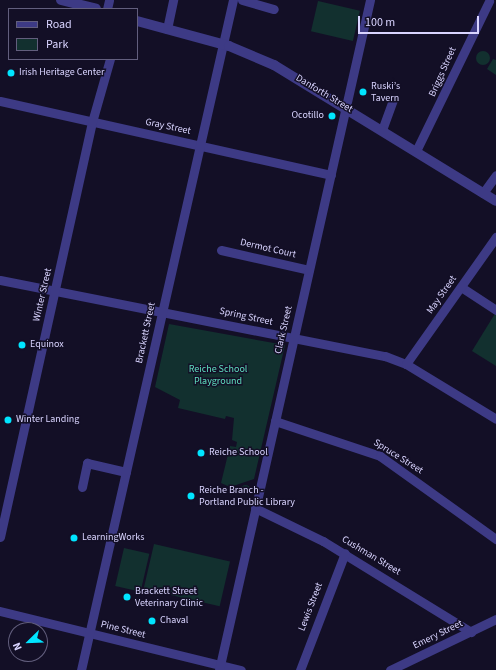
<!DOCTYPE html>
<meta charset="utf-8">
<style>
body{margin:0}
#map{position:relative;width:496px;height:670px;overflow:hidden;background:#130f26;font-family:"Source Sans 3",sans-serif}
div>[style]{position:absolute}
.green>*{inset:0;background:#12302f;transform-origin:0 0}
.round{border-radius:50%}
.minor>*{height:9px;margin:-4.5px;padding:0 4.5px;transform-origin:4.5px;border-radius:4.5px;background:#3d3a85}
.tertiary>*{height:10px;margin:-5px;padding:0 5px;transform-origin:5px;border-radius:5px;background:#3d3a85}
.dots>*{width:11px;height:11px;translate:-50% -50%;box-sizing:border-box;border:2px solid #130f26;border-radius:50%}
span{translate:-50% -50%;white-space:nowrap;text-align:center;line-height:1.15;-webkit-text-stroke:3px #130f26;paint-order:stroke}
.street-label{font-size:10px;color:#d9d4ff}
.poi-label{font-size:10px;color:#d9d4ff}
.left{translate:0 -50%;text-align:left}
.right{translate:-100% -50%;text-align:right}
.park-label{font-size:10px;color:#5fe0c0}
.legend{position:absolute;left:8px;top:8px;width:130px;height:52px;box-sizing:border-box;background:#130f26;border:1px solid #625e7d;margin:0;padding:5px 7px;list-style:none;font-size:12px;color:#d9d4ff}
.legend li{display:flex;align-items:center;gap:8px;height:20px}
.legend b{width:20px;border:1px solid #625e7d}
.north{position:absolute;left:8px;top:622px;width:40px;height:40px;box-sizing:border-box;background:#130f26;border:1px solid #625e7d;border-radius:50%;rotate:247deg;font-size:11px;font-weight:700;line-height:16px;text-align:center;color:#d9d4ff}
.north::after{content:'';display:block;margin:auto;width:14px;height:18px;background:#00e5ff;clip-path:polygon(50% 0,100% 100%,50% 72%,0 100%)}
.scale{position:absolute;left:358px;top:16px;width:121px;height:18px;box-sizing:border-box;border:2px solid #d9d4ff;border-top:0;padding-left:5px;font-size:12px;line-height:14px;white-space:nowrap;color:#d9d4ff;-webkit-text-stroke:3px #130f26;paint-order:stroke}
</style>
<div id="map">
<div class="green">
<i style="left:318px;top:1px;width:43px;height:31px;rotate:13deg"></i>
<i class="round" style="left:476px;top:51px;width:14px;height:14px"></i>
<i style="clip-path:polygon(493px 59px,496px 60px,496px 75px,487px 69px)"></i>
<i style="clip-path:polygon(496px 312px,496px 366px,472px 351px)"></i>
<i style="clip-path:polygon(169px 324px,285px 345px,254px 479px,230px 487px,221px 483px,230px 446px,236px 447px,237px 442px,232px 440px,234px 418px,226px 416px,225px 419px,178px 408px,180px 400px,155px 387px)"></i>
<i class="round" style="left:240.5px;top:484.5px;width:9px;height:9px"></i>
<i style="left:154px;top:544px;width:78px;height:46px;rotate:13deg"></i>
<i style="left:124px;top:548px;width:26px;height:39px;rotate:13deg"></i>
</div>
<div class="minor">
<i style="left:242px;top:0;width:33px;rotate:16deg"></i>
<i style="left:107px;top:9px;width:9px;rotate:-77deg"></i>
<i style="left:167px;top:29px;width:30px;rotate:-78deg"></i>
<i style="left:0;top:101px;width:339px;rotate:12.6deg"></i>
<i style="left:382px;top:130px;width:33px;rotate:-70deg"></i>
<i style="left:416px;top:151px;width:167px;rotate:-64deg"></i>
<i style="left:483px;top:193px;width:22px;rotate:-54deg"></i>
<i style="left:221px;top:250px;width:90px;rotate:12.8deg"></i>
<i style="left:0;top:280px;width:392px;rotate:11.2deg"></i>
<i style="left:385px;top:356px;width:22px;rotate:21deg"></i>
<i style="left:406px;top:364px;width:105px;rotate:31.4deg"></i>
<i style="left:461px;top:287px;width:42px;rotate:33.3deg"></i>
<i style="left:406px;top:364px;width:156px;rotate:-54.7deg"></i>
<i style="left:275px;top:421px;width:111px;rotate:18.4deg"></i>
<i style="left:380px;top:456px;width:143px;rotate:35.6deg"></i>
<i style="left:82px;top:487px;width:25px;rotate:-78deg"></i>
<i style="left:87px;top:463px;width:40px;rotate:13deg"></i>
<i style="left:255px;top:508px;width:76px;rotate:25.9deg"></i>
<i style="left:323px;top:541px;width:174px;rotate:31.6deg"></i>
<i style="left:0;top:537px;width:425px;rotate:-77.5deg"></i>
<i style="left:92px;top:122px;width:66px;rotate:-74.1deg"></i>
<i style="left:0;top:611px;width:248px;rotate:13.8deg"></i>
<i style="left:81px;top:670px;width:687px;rotate:-77.22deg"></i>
<i style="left:219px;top:670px;width:687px;rotate:-77.3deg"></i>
<i style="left:300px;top:670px;width:125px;rotate:-69deg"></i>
<i style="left:390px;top:670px;width:118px;rotate:-25.7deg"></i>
</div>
<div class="tertiary">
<i style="left:61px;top:0;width:36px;rotate:14deg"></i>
<i style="left:137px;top:21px;width:95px;rotate:15.2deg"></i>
<i style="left:229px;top:46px;width:49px;rotate:22.9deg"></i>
<i style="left:274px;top:65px;width:260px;rotate:31.5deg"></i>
</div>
<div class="dots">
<i style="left:11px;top:73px;background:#00e5ff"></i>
<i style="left:363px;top:92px;background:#00e5ff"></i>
<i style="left:332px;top:116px;background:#00e5ff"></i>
<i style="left:22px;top:345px;background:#00e5ff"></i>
<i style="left:8px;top:420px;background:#00e5ff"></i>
<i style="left:201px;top:453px;background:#00e5ff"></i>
<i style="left:191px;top:496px;background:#00e5ff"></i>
<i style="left:74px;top:538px;background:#00e5ff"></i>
<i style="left:127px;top:597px;background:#00e5ff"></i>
<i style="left:152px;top:621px;background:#00e5ff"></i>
</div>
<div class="street-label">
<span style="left:443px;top:72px;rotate:-66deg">Briggs Street</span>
<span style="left:324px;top:94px;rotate:31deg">Danforth Street</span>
<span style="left:168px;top:127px;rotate:12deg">Gray Street</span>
<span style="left:268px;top:249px;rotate:13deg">Dermot Court</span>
<span style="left:43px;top:295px;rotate:-77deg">Winter Street</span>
<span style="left:442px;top:295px;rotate:-55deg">May Street</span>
<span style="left:246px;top:317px;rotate:12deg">Spring Street</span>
<span style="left:284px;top:330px;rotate:-77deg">Clark Street</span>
<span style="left:146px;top:333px;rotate:-78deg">Brackett Street</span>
<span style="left:398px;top:457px;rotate:32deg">Spruce Street</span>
<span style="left:371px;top:556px;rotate:31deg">Cushman Street</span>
<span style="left:311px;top:607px;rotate:-69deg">Lewis Street</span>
<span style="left:123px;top:630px;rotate:14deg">Pine Street</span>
<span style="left:438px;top:635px;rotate:-26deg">Emery Street</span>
</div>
<div class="poi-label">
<span class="left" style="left:19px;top:73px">Irish Heritage Center</span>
<span class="left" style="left:371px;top:92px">Ruski’s<br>Tavern</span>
<span class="right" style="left:324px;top:116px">Ocotillo</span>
<span class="left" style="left:30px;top:345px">Equinox</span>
<span class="left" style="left:16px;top:420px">Winter Landing</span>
<span class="left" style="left:209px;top:453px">Reiche School</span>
<span class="left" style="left:199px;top:496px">Reiche Branch -<br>Portland Public Library</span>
<span class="left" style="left:82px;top:538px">LearningWorks</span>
<span class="left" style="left:135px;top:597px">Brackett Street<br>Veterinary Clinic</span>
<span class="left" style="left:160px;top:621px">Chaval</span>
</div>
<div class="park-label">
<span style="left:218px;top:375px">Reiche School<br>Playground</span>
</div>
<ul class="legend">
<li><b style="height:5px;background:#3d3a85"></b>Road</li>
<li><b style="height:11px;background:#12302f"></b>Park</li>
</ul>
<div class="north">N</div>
<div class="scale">100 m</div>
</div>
